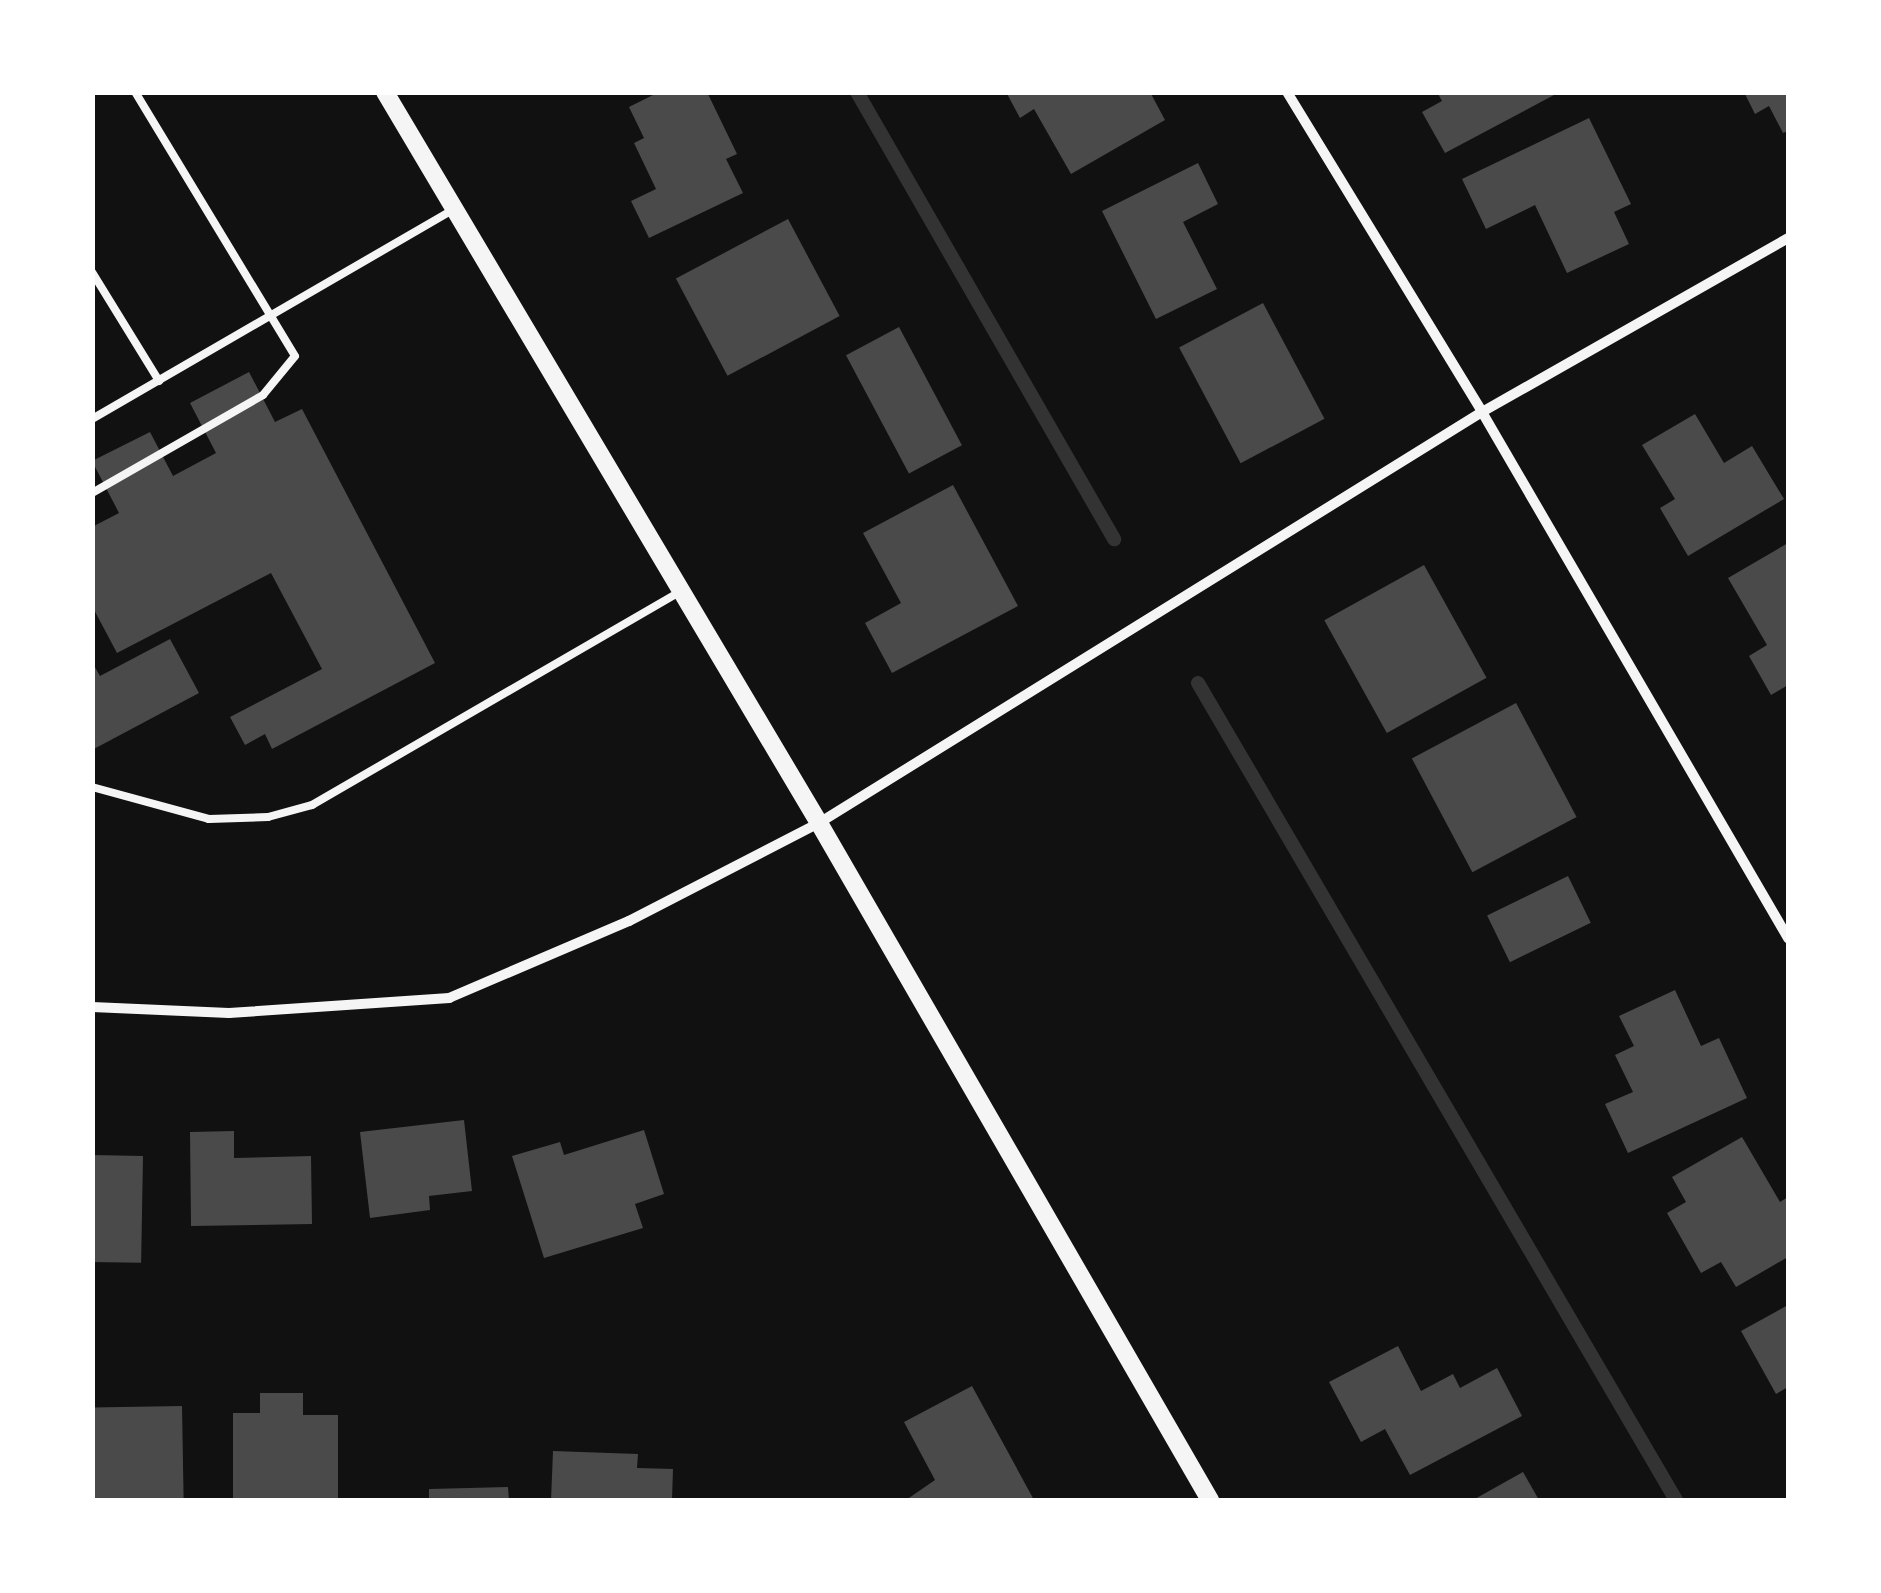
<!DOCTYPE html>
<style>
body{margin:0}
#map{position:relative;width:1881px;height:1593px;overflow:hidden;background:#111;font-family:"Source Sans 3",sans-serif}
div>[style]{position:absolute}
.stream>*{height:14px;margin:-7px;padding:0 7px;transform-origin:7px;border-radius:7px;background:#333}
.building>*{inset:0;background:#4a4a4a;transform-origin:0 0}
.service>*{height:8px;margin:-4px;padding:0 4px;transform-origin:4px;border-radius:4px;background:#f5f5f5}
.minor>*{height:10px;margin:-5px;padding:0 5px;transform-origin:5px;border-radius:5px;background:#f5f5f5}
.tertiary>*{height:18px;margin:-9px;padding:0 9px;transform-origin:9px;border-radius:9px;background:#f5f5f5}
span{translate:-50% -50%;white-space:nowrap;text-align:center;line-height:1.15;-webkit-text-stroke:9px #fff;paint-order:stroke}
.frame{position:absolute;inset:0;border:95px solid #fff;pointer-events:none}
</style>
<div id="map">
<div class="stream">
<i style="left:857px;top:92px;width:516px;rotate:60.1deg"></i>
<i style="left:1198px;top:683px;width:947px;rotate:59.67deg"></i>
</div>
<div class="building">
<i style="clip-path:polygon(659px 92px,707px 92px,737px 154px,726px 159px,743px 193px,649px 238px,631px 201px,656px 189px,634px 143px,644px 138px,629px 107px)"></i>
<i style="clip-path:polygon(1006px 92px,1150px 92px,1165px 120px,1071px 174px,1034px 109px,1020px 118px)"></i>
<i style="clip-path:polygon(1437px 92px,1552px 92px,1554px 95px,1445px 153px,1422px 112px,1442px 101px)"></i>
<i style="clip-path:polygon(1744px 92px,1788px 92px,1788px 131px,1783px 133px,1769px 106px,1755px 114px)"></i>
<i style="clip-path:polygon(1589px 118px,1631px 204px,1614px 212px,1629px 244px,1567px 273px,1535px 205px,1486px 229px,1462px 179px)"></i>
<i style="clip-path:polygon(1198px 163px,1218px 204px,1183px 222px,1217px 289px,1156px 319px,1102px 211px)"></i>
<i style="left:788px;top:219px;width:110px;height:127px;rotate:62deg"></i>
<i style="left:1263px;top:303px;width:131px;height:95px;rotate:62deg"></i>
<i style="left:899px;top:327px;width:134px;height:60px;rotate:62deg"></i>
<i style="clip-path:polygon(249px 372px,275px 422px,302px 409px,435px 663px,272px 749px,265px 734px,245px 745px,230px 717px,322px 669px,271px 573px,117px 653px,92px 606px,92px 527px,119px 513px,92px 461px,150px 432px,173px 476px,216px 453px,190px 403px)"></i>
<i style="clip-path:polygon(1695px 414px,1724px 463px,1752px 446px,1784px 499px,1688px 556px,1660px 508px,1675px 499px,1642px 445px)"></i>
<i style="clip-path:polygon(953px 485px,1018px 606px,892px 673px,865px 623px,901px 603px,863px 533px)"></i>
<i style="clip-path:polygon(1788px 543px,1788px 685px,1771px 695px,1749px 656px,1767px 645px,1728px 578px)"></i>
<i style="left:1424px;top:565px;width:129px;height:114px;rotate:61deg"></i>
<i style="clip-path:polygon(170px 639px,199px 693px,92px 750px,92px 662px,100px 676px)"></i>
<i style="left:1516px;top:703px;width:129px;height:118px;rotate:62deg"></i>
<i style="left:1568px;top:876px;width:52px;height:90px;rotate:64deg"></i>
<i style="clip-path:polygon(1675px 990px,1701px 1046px,1719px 1038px,1747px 1098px,1628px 1153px,1605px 1104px,1633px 1092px,1615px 1055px,1634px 1046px,1619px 1016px)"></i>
<i style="clip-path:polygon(464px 1120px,472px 1191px,429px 1196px,430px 1210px,370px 1218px,360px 1132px)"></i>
<i style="clip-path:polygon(644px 1130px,664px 1194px,635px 1204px,643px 1228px,544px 1258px,512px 1156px,560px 1142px,564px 1155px)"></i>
<i style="clip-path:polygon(234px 1131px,234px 1158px,311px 1156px,312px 1224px,191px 1226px,190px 1132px)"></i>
<i style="clip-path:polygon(1742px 1137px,1780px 1202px,1788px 1197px,1788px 1257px,1736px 1287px,1721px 1262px,1701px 1273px,1667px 1213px,1686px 1202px,1672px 1177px)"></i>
<i style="left:92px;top:1155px;width:51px;height:107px;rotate:1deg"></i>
<i style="clip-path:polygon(1788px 1305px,1788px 1387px,1776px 1394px,1741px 1331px)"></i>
<i style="clip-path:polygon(1398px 1346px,1421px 1391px,1453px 1374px,1460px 1388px,1497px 1368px,1522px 1416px,1410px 1475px,1385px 1429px,1361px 1442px,1329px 1382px)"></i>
<i style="clip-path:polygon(972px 1386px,1034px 1500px,906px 1500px,935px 1480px,904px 1422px)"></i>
<i style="clip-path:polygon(260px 1393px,303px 1393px,303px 1415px,338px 1415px,338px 1500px,233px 1500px,233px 1413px,260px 1413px)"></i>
<i style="left:182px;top:1406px;width:94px;height:90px;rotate:89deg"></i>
<i style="clip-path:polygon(553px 1451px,638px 1454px,637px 1468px,673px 1469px,672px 1500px,551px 1500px)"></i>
<i style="clip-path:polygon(1523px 1472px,1539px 1500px,1473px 1500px)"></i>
<i style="clip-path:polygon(508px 1487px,509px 1500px,429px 1500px,429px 1489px)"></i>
</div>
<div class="service">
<i style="left:92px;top:272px;width:128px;rotate:58.4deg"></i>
<i style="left:92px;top:419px;width:419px;rotate:-30.1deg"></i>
<i style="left:92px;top:493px;width:197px;rotate:-29.8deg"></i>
<i style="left:263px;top:395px;width:50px;rotate:-50.6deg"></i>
<i style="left:295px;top:356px;width:309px;rotate:-121.2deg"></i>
<i style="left:92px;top:787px;width:121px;rotate:15.3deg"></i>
<i style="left:209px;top:819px;width:59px;rotate:-1.9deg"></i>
<i style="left:268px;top:817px;width:46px;rotate:-15.3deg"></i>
<i style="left:312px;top:805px;width:427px;rotate:-30.1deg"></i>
</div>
<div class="minor">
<i style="left:1287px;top:92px;width:375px;rotate:58.6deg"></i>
<i style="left:1482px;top:412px;width:609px;rotate:59.81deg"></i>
<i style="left:92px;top:1007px;width:137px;rotate:2.5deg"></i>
<i style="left:229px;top:1013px;width:221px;rotate:-3.9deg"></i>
<i style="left:449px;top:998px;width:196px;rotate:-23.2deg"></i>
<i style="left:629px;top:921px;width:214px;rotate:-27.3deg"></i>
<i style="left:819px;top:823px;width:780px;rotate:-31.8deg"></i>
<i style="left:1482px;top:412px;width:352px;rotate:-29.6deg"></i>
</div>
<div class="tertiary">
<i style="left:385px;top:92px;width:850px;rotate:59.3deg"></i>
<i style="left:819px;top:823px;width:782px;rotate:59.99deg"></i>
</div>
<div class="frame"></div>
</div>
